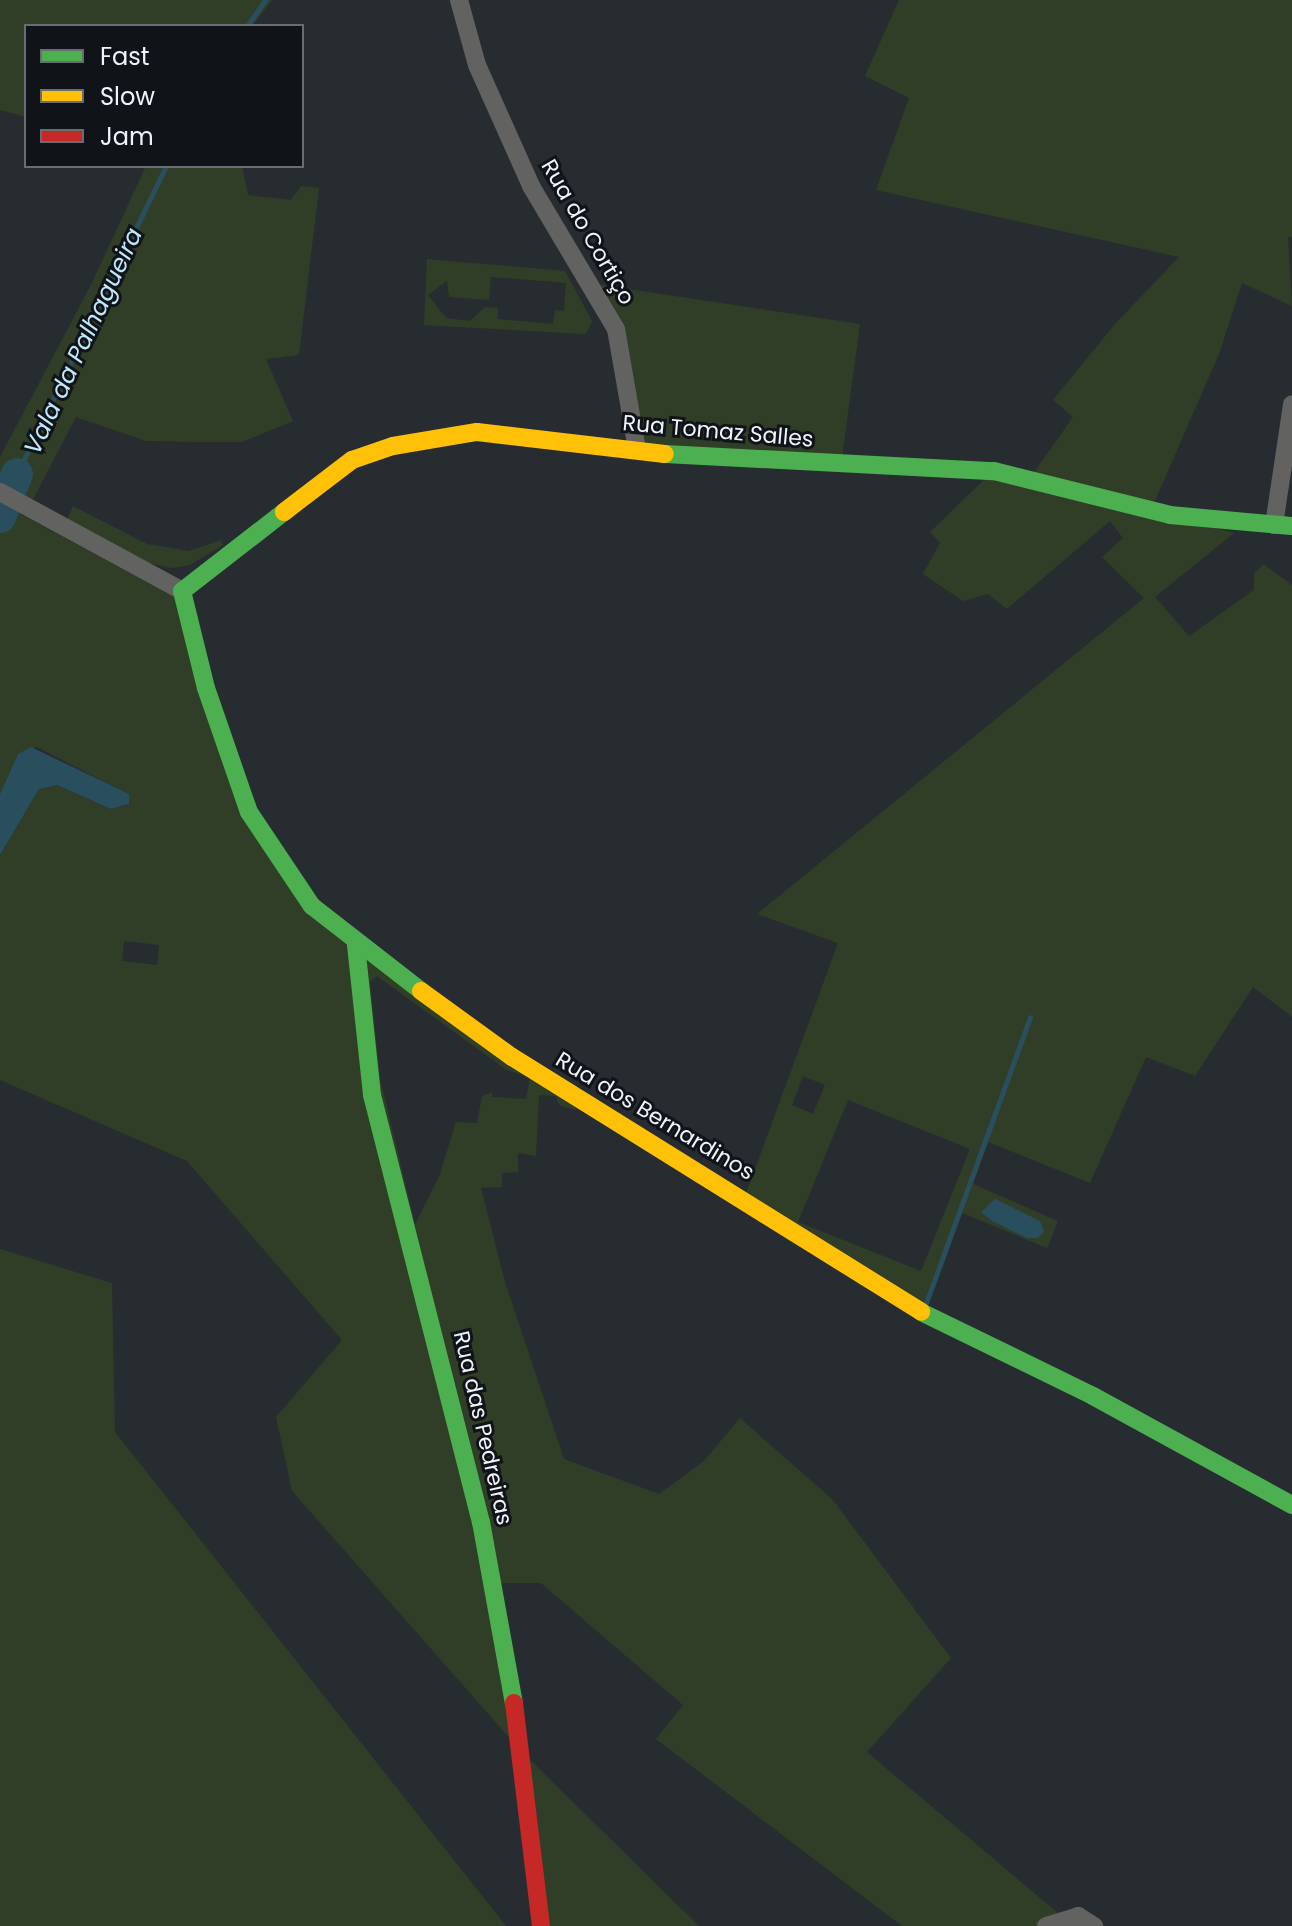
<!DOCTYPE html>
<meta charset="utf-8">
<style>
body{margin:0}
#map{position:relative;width:1292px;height:1926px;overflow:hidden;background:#272c31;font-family:Poppins,sans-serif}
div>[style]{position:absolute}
.green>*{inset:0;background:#313e27}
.water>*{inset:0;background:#294f5e}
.stream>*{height:5px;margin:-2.5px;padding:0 2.5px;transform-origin:2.5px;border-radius:2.5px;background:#294f5e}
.river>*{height:32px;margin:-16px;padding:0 16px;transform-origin:16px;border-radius:16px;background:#294f5e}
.street>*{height:18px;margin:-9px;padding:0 9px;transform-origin:9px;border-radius:9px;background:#626261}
.fast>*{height:18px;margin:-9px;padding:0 9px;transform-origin:9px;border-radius:9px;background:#4caf50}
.slow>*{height:18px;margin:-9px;padding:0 9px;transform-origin:9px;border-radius:9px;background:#ffc107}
.jam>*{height:18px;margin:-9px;padding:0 9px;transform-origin:9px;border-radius:9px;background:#c62828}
span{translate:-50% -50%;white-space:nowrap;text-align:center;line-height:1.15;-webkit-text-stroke:6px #101318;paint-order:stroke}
.street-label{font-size:22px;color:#eef4fa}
.water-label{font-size:24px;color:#bfe9fb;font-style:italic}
.legend{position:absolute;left:24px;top:24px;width:280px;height:144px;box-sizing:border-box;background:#101318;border:2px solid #696d72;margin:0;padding:10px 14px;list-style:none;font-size:24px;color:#eef4fa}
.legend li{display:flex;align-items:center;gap:16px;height:40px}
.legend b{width:40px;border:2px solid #696d72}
</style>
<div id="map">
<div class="green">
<i style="clip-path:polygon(0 0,272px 0,252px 26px,26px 26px,26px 117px,0 110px)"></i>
<i style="clip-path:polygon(evenodd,899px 0,1292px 0,1292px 237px,1288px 237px,1292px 306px,1242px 283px,1219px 354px,1151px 510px,1234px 533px,1155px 597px,1189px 636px,1254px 590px,1254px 574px,1263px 564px,1292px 585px,1292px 1017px,1253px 987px,1195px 1076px,1146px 1057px,1090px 1183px,988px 1142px,973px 1184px,1058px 1221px,1047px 1248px,962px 1213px,925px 1314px,744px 1199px,838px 943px,757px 914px,1144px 598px,1102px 557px,1123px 538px,1110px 521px,1007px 609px,988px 594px,963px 601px,923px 574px,940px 543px,930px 532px,993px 471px,1030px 478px,1073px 417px,1053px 400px,1115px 324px,1179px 257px,876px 190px,909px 98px,865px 76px,899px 0,803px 1076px,825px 1085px,813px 1114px,792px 1105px,803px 1076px,899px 0,848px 1100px,970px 1149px,921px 1271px,798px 1222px,848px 1100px)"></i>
<i style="clip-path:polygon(146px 166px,242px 166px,248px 195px,291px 200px,301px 186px,319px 188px,299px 355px,266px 359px,293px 421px,242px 442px,195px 442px,146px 441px,76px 417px,31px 503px,0 492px,0 457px,92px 283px)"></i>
<i style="clip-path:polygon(evenodd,427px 259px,565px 271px,592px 321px,586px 334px,424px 325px,427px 259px,491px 277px,566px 283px,564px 311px,555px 310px,553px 324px,498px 319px,498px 308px,485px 307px,470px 321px,446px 318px,428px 295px,447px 281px,449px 297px,489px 300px,491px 277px)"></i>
<i style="clip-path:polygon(588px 283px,860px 324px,841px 465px,637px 449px,619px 340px)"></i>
<i style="clip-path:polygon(evenodd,0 503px,174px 597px,249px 812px,312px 906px,583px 1099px,575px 1110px,559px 1105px,556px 1096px,539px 1095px,536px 1156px,518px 1153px,518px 1172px,502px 1173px,502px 1187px,481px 1188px,505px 1282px,564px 1459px,659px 1494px,704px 1461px,740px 1418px,833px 1500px,951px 1658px,867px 1752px,1065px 1919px,1046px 1926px,902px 1926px,656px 1739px,683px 1705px,541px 1583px,492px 1583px,521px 1751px,699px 1926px,540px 1926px,521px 1751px,292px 1491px,276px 1417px,342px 1340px,187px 1161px,0 1080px,0 855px,39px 789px,57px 785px,111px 809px,128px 805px,129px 795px,37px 747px,18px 754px,0 794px,0 503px,124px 941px,159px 945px,157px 965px,122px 961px,124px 941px,0 503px,377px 976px,505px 1069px,530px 1078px,526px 1099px,491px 1097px,493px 1092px,482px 1096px,477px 1123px,456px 1122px,439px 1177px,415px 1224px,380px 1078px,370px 982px,377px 976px)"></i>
<i style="clip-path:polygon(73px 506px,147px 544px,189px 551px,221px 540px,223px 545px,190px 565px,171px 568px,145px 562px,67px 520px)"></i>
<i style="clip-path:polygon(0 1249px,112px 1283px,115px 1432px,506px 1926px,0 1926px)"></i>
</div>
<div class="water">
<i style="clip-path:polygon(31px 747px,129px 794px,129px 804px,111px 809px,57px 785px,39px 789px,0 855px,0 794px,18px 754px)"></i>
<i style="clip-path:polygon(995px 1199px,1040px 1221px,1044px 1231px,1038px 1238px,1027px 1238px,992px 1221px,981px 1212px)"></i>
</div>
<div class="stream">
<i style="left:247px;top:26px;width:32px;rotate:-55deg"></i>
<i style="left:17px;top:474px;width:342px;rotate:-64.2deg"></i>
<i style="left:926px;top:1303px;width:304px;rotate:-70deg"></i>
</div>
<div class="river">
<i style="left:0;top:517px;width:46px;rotate:-68.4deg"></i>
</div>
<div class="street">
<i style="left:459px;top:0;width:67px;rotate:74.5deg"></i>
<i style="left:477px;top:65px;width:133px;rotate:65.9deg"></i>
<i style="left:531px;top:186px;width:166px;rotate:59.3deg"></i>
<i style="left:616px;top:329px;width:122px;rotate:80.1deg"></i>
<i style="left:0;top:492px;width:207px;rotate:28.5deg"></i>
<i style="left:1274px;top:525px;width:122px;rotate:-81.5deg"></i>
<i style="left:1046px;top:1926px;width:34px;rotate:-17deg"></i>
<i style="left:1078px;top:1916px;width:19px;rotate:32deg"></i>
</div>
<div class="fast">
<i style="left:665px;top:454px;width:329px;rotate:3deg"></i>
<i style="left:994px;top:471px;width:181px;rotate:14deg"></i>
<i style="left:1170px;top:515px;width:122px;rotate:5.2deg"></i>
<i style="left:284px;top:512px;width:129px;rotate:142.2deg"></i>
<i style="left:182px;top:591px;width:100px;rotate:76.1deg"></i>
<i style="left:206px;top:688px;width:131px;rotate:70.9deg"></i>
<i style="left:249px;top:812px;width:113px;rotate:56.2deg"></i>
<i style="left:312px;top:906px;width:138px;rotate:37.9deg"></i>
<i style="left:356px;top:945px;width:151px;rotate:83.9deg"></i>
<i style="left:372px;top:1095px;width:441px;rotate:75.7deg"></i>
<i style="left:481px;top:1522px;width:184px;rotate:79.7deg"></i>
<i style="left:921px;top:1312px;width:191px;rotate:26deg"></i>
<i style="left:1093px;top:1396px;width:227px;rotate:28.7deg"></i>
</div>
<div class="slow">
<i style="left:284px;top:512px;width:86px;rotate:-37.4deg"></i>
<i style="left:352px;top:460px;width:43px;rotate:-18.9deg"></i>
<i style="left:393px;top:446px;width:85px;rotate:-9.5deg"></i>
<i style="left:477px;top:432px;width:189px;rotate:6.7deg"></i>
<i style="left:421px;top:991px;width:112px;rotate:36deg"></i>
<i style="left:512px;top:1057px;width:482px;rotate:31.9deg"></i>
</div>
<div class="jam">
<i style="left:514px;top:1703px;width:225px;rotate:83.1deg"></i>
</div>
<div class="street-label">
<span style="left:588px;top:232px;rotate:60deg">Rua do Cortiço</span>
<span style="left:718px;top:431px;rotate:5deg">Rua Tomaz Salles</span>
<span style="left:655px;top:1116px;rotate:31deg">Rua dos Bernardinos</span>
<span style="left:483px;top:1428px;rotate:77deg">Rua das Pedreiras</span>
</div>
<div class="water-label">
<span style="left:83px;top:341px;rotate:-65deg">Vala da Palhagueira</span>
</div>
<ul class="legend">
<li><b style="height:10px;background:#4caf50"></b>Fast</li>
<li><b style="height:10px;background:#ffc107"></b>Slow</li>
<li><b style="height:10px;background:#c62828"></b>Jam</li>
</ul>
</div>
